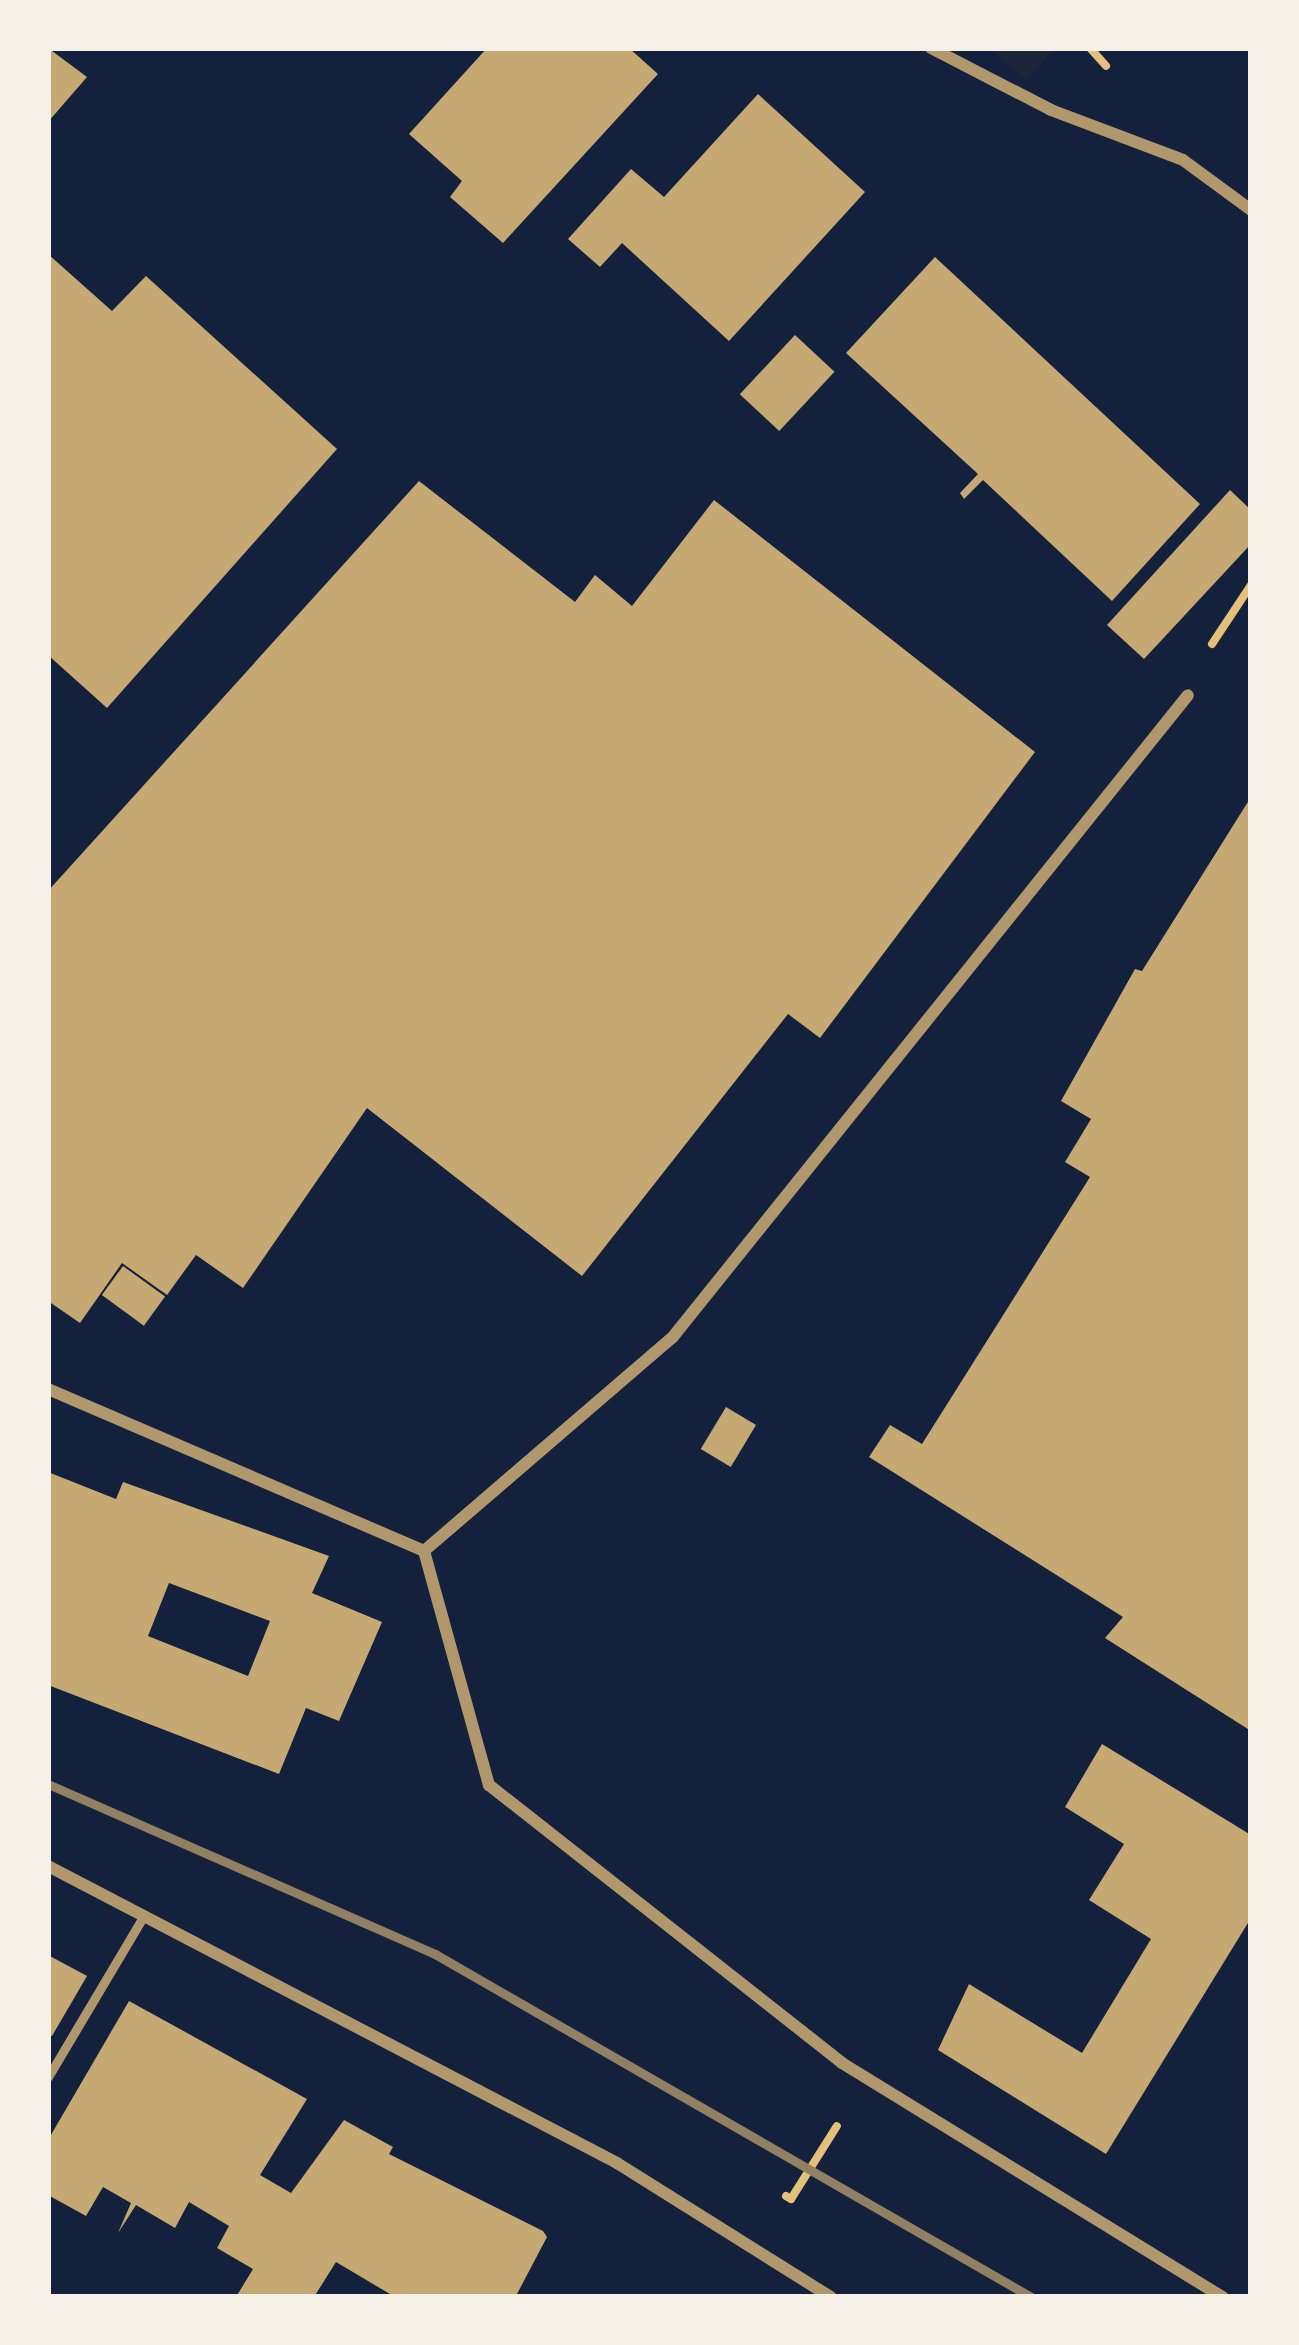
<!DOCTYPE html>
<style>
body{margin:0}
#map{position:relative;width:1299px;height:2345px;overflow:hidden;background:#14213d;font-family:Karla,sans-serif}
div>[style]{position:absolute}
.green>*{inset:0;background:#1d2539}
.building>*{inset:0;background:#c6a872;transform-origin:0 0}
.path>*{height:8px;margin:-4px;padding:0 4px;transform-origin:4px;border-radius:4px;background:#e5c07b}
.service>*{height:9px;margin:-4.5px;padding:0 4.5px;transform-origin:4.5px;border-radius:4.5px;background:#b1986c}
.minor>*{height:12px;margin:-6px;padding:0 6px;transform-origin:6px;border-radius:6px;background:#b1986c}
.rail>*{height:9px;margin:-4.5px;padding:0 4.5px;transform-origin:4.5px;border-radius:4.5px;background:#918062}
span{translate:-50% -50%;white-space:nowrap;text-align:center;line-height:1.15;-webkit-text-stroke:9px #f6f1e7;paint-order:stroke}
.frame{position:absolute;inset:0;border:51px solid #f6f1e7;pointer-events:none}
</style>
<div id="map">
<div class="green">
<i style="clip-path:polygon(989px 48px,1054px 48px,1027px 80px)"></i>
</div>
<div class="building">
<i style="clip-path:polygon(48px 48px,87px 77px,48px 122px)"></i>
<i style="clip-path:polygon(487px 48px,629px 48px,658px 74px,503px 243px,450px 197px,462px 181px,409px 134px)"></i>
<i style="clip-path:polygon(758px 94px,865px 192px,729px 341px,622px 243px,600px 267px,568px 239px,631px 169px,664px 197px)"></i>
<i style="clip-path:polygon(48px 254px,112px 311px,146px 276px,337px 449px,107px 708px,48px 655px)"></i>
<i style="clip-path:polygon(935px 257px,1200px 504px,1112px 601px,983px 480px,964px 499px,960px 493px,978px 474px,846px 353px)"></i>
<i style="left:795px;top:335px;width:54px;height:81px;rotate:43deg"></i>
<i style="clip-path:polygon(419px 481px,575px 602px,595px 575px,632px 606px,714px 500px,1035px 752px,820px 1038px,788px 1014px,582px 1276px,367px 1108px,243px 1288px,196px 1255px,167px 1295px,122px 1263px,80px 1323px,48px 1301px,48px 891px)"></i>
<i style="clip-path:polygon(1230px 490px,1251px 510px,1251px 544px,1144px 659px,1107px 625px)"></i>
<i style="clip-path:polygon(1251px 797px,1251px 1731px,1105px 1638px,1123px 1617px,869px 1457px,890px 1425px,922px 1444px,1090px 1177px,1065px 1162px,1091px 1119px,1061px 1101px,1135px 969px,1142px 971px)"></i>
<i style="left:123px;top:1266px;width:52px;height:36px;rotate:36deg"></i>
<i style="left:726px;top:1407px;width:35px;height:49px;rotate:31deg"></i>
<i style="clip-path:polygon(evenodd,48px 1472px,116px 1499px,123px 1482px,329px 1556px,312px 1593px,382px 1622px,339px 1721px,306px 1708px,279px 1774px,48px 1685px,48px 1472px,169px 1583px,270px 1621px,248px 1676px,148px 1636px,169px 1583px)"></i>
<i style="clip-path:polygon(1102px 1744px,1251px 1835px,1251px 1918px,1106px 2154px,938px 2050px,969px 1984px,1082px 2053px,1151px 1939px,1089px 1900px,1124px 1844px,1065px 1807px)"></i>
<i style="clip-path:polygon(48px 1955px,87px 1976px,52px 2036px,48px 2034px)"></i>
<i style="clip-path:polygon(129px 2001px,307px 2099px,260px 2175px,291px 2193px,344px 2120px,393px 2147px,389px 2154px,543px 2231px,547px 2237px,517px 2294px,395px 2297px,336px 2262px,314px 2297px,236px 2297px,253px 2269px,217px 2248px,229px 2226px,189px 2202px,175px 2228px,136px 2205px,118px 2233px,131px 2203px,103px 2187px,86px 2216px,48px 2195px,48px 2140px)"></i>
</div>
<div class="path">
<i style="left:1090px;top:48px;width:24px;rotate:48deg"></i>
<i style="left:1212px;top:644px;width:71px;rotate:-56.5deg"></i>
<i style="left:786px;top:2196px;width:6px;rotate:31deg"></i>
<i style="left:791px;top:2199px;width:86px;rotate:-57.8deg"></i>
</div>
<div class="service">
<i style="left:48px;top:2077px;width:188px;rotate:-59.3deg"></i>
</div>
<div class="minor">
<i style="left:931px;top:48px;width:135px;rotate:27.3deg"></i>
<i style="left:1051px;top:110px;width:141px;rotate:20.7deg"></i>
<i style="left:1183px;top:160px;width:84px;rotate:36.3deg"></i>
<i style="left:48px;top:1389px;width:409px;rotate:23.3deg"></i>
<i style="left:424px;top:1551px;width:327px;rotate:-40.7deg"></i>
<i style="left:672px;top:1338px;width:824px;rotate:-51.25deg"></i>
<i style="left:424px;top:1551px;width:243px;rotate:74.5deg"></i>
<i style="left:489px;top:1785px;width:449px;rotate:38.2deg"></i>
<i style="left:842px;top:2063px;width:447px;rotate:31.6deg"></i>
<i style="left:48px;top:1866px;width:642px;rotate:27.56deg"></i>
<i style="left:617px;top:2163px;width:252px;rotate:32.1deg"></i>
</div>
<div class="rail">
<i style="left:48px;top:1784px;width:423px;rotate:23.7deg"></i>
<i style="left:435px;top:1954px;width:688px;rotate:29.92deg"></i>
</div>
<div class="frame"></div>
</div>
